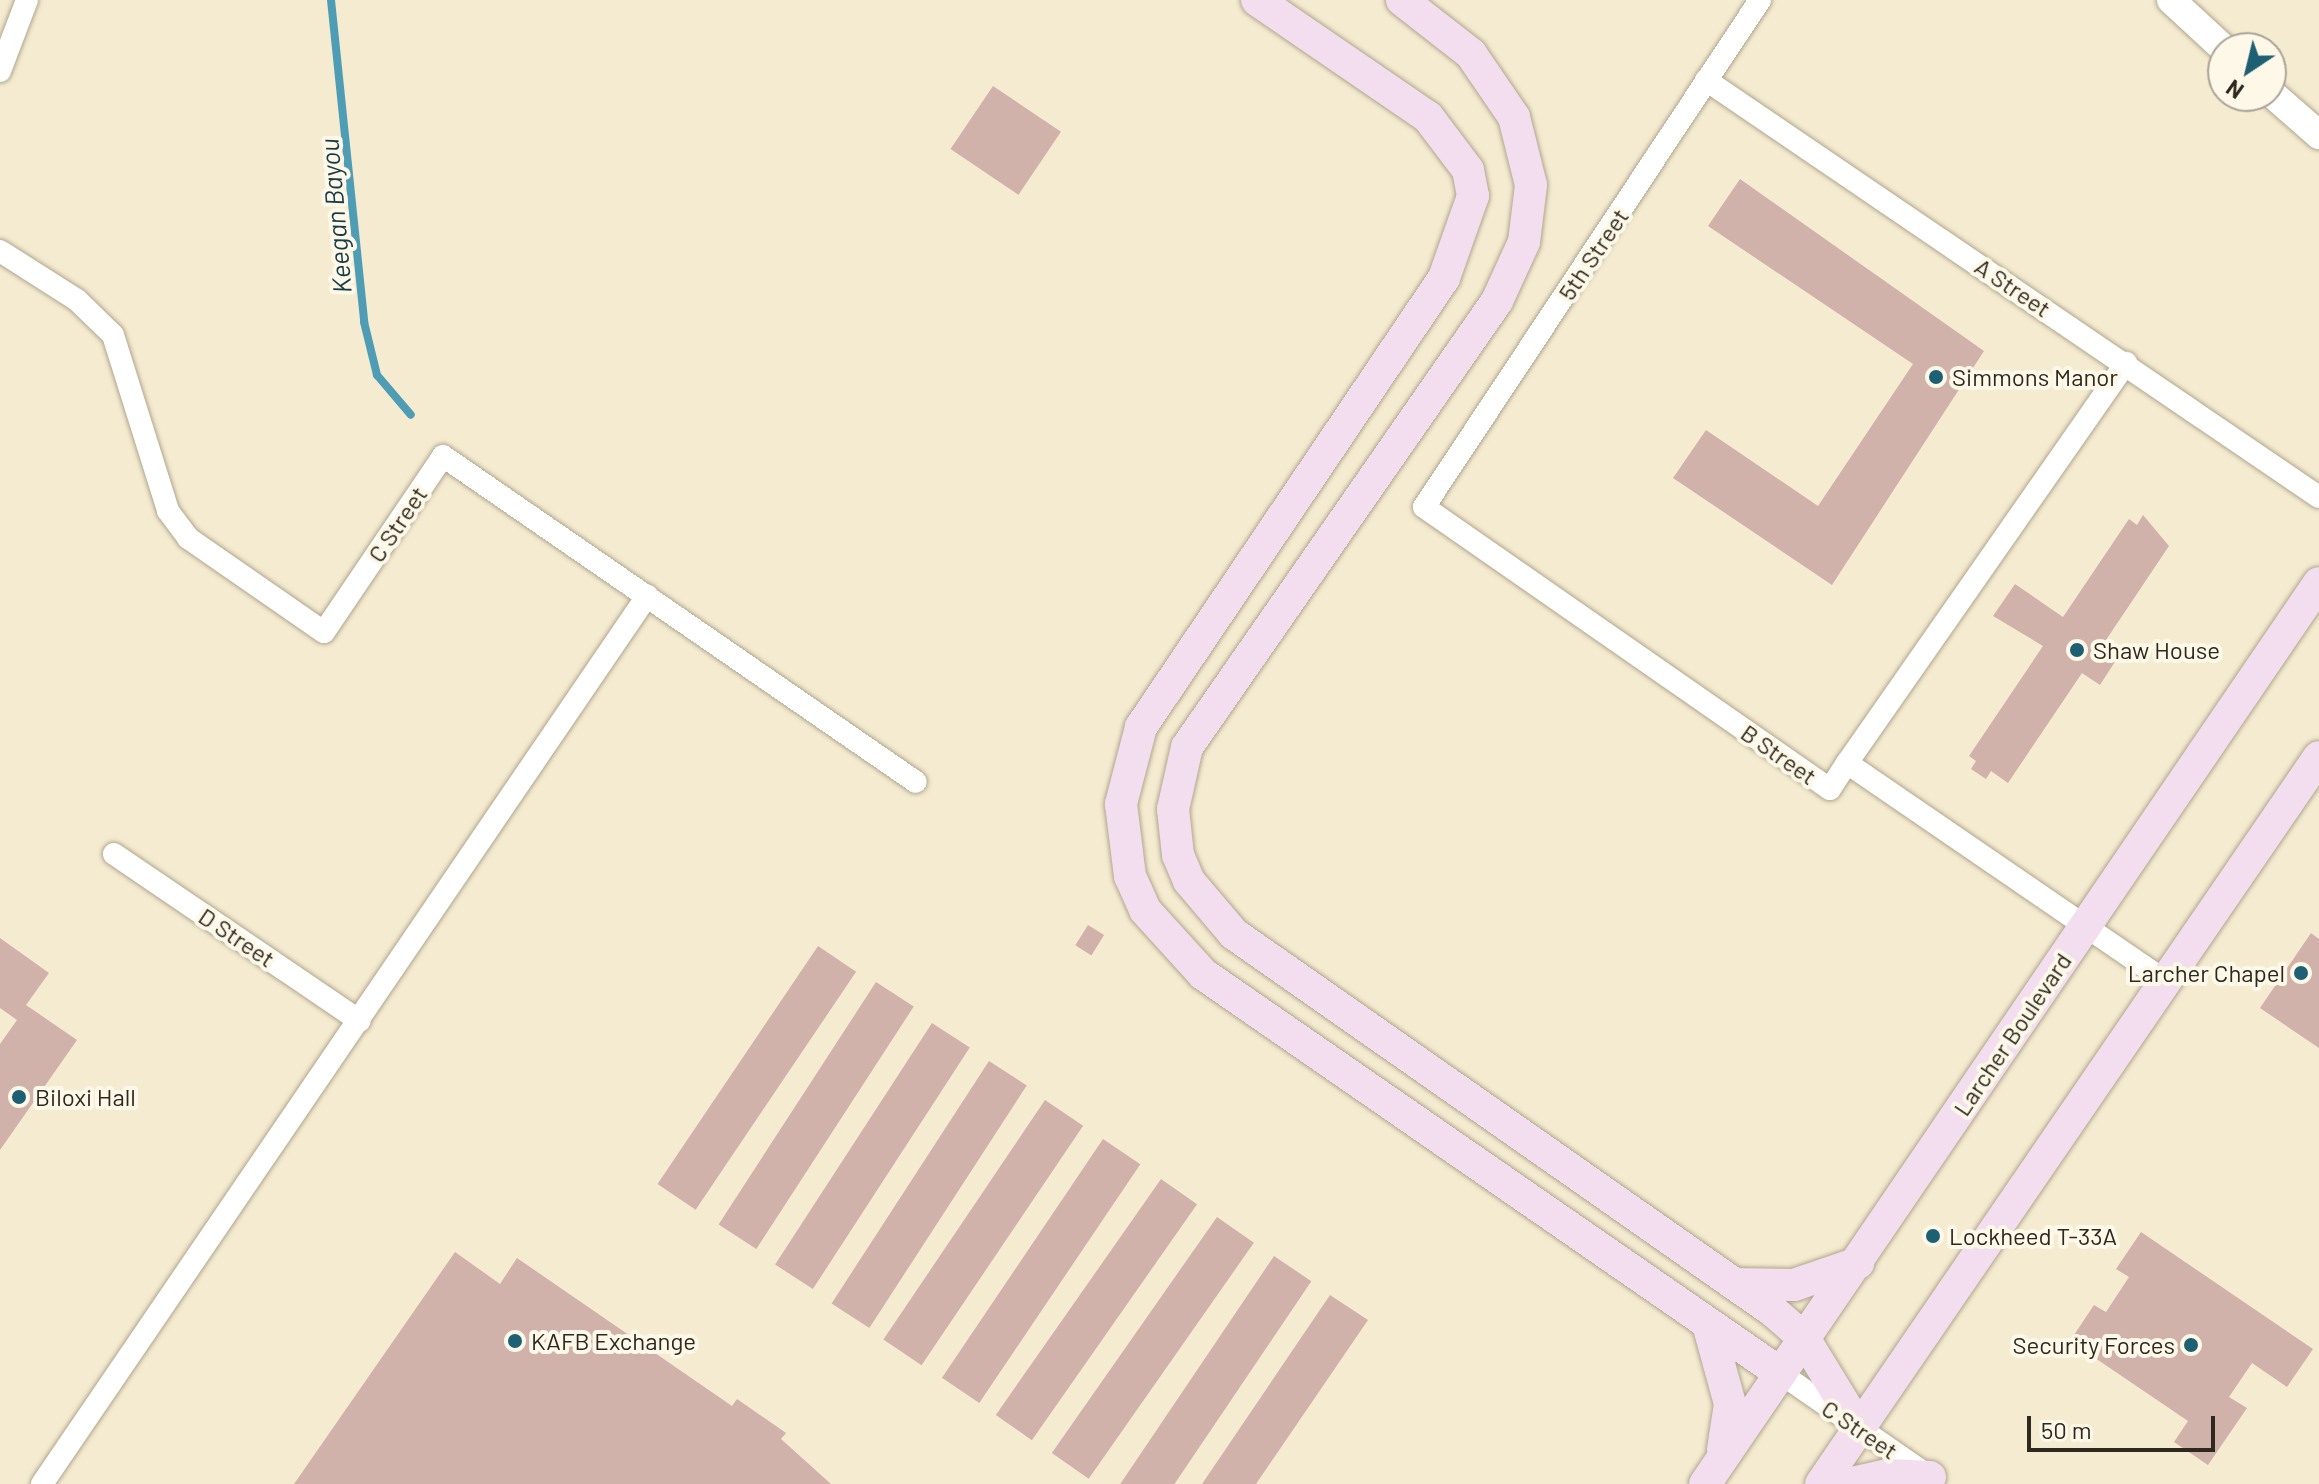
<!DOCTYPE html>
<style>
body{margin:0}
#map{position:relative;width:2319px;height:1484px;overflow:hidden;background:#f5ebd0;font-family:Barlow,sans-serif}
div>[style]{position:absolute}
.stream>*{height:8px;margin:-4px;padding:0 4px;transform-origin:4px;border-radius:4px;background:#4f9db4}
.building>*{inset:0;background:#d0b2ab;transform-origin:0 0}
.roads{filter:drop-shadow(0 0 2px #b0a68e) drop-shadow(0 0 2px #b0a68e)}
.minor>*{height:22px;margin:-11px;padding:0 11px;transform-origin:11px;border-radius:11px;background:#fff}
.tertiary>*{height:28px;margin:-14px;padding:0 14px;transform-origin:14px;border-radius:14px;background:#fff}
.secondary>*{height:32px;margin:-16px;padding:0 16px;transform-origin:16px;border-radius:16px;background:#f2deee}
.dots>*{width:22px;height:22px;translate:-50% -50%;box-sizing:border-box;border:4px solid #fef8e8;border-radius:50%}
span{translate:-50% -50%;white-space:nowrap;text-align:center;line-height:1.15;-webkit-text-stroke:8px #fef8e8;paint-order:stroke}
.street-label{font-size:24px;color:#2d291f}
.poi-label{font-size:24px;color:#2d291f}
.left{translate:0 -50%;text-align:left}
.right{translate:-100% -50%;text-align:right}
.water-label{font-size:26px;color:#183c47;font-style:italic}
.north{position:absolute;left:2207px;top:32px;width:80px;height:80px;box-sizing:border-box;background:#fef8e8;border:2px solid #aaa598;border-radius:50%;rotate:215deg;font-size:22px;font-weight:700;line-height:32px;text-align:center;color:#2d291f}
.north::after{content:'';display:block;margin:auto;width:28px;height:36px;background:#1d5f73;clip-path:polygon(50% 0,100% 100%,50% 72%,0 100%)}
.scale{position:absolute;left:2027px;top:1416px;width:188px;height:36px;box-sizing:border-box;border:4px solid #2d291f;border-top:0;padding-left:10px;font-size:24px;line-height:28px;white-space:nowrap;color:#2d291f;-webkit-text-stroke:6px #fef8e8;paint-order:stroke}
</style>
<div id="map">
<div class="stream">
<i style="left:331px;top:0;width:324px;rotate:84.1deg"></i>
<i style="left:364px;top:322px;width:55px;rotate:76.2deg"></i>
<i style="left:377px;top:375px;width:52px;rotate:49.6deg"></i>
</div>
<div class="building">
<i style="left:993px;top:86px;width:82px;height:76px;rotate:34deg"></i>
<i style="clip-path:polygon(1740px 179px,1984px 351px,1832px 585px,1673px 478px,1706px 430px,1818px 506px,1913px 364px,1708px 226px)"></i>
<i style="clip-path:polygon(2143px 515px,2169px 546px,2104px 643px,2120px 654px,2100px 685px,2082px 673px,2008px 783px,1991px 771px,1986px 779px,1971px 769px,1976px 761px,1969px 756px,2043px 646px,1993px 616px,2015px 584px,2063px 617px,2129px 519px,2137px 525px)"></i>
<i style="left:1088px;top:925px;width:19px;height:24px;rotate:32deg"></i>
<i style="clip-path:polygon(2311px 933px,2319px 939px,2319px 1048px,2260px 1008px)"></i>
<i style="clip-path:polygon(0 938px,49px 973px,26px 1005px,77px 1040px,0 1150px,0 1044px,17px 1020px,0 1008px)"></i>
<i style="left:818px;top:946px;width:46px;height:287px;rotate:34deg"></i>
<i style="left:876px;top:982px;width:45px;height:289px;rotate:33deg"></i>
<i style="left:932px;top:1023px;width:45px;height:288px;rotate:33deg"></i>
<i style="left:989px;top:1061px;width:45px;height:289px;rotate:33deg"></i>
<i style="left:1045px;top:1100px;width:46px;height:289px;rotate:34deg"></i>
<i style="left:1103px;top:1139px;width:45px;height:288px;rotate:34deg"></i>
<i style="left:1161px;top:1179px;width:44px;height:288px;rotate:35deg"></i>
<i style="left:1217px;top:1217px;width:45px;height:288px;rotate:35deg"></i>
<i style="clip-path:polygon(2141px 1232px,2313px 1349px,2287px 1387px,2252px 1363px,2229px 1397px,2247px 1408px,2208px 1465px,2174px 1442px,2188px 1421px,2070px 1341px,2094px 1305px,2106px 1312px,2129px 1277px,2116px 1269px)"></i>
<i style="clip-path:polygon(455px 1252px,500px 1284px,517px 1258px,732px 1406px,737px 1399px,786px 1433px,781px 1439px,831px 1484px,294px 1484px)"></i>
<i style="left:1274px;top:1256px;width:45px;height:276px;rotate:34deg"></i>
<i style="clip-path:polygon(1330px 1295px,1368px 1320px,1256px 1484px,1202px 1484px)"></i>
</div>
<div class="roads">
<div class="minor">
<i style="left:1760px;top:0;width:608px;rotate:123.53deg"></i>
<i style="left:1424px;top:507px;width:494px;rotate:34.8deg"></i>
<i style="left:1830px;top:789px;width:31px;rotate:-57deg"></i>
<i style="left:1847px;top:763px;width:386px;rotate:34.4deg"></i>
<i style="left:0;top:71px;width:76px;rotate:-69.2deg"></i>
<i style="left:1706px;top:80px;width:741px;rotate:34.23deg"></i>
<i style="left:0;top:251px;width:91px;rotate:32.5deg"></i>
<i style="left:77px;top:300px;width:50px;rotate:44.2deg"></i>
<i style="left:113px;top:335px;width:184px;rotate:72.6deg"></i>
<i style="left:168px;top:511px;width:34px;rotate:53deg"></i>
<i style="left:188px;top:538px;width:165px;rotate:34.7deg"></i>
<i style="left:324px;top:632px;width:212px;rotate:-55.9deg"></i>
<i style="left:443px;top:456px;width:574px;rotate:34.58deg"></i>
<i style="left:1847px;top:763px;width:488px;rotate:-55.1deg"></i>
<i style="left:114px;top:854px;width:297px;rotate:34.2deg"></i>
<i style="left:1780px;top:1373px;width:183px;rotate:34.7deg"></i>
<i style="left:42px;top:1484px;width:1075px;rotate:-55.73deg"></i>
</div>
<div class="tertiary">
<i style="left:2171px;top:0;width:71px;rotate:42.7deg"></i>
<i style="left:2271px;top:93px;width:64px;rotate:41.2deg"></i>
</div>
<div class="secondary">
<i style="left:1257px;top:0;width:207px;rotate:34.4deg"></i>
<i style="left:1428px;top:117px;width:66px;rotate:53deg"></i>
<i style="left:1468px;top:170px;width:26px;rotate:79deg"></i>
<i style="left:1473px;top:196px;width:87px;rotate:109.5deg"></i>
<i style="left:1444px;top:278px;width:542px;rotate:124.01deg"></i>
<i style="left:1141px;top:727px;width:80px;rotate:104.6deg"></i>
<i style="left:1121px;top:804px;width:73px;rotate:82.9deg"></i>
<i style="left:1130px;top:876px;width:37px;rotate:66deg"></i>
<i style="left:1145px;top:910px;width:86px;rotate:47.8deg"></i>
<i style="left:1203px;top:974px;width:702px;rotate:34.66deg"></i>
<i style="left:1402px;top:0;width:88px;rotate:38deg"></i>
<i style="left:1471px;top:54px;width:76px;rotate:55.7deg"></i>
<i style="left:1514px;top:117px;width:70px;rotate:76deg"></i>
<i style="left:1531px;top:185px;width:57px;rotate:97deg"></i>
<i style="left:1524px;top:242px;width:65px;rotate:114.6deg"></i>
<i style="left:1497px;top:301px;width:543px;rotate:124.8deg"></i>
<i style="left:1187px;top:747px;width:64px;rotate:102.7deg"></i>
<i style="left:1173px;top:809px;width:46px;rotate:83.8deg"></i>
<i style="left:1178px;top:855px;width:28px;rotate:67deg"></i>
<i style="left:1189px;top:881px;width:70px;rotate:49.7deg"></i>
<i style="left:1234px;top:934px;width:658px;rotate:34.97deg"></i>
<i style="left:1773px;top:1311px;width:41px;rotate:41.1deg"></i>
<i style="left:1804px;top:1338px;width:105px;rotate:58.6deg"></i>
<i style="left:1734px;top:1284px;width:60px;rotate:1deg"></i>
<i style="left:1794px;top:1285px;width:68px;rotate:-19deg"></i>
<i style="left:1708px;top:1324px;width:83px;rotate:74.6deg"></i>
<i style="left:1730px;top:1404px;width:46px;rotate:98.8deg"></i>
<i style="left:1705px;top:1484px;width:1090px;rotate:-55.73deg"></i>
<i style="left:1821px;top:1484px;width:881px;rotate:-55.59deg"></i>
<i style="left:1847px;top:1484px;width:41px;rotate:-12.7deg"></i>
<i style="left:1887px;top:1475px;width:43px;rotate:2.7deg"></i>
</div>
</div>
<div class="dots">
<i style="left:1936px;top:377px;background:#1d5f73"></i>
<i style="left:2077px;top:650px;background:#1d5f73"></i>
<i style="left:2301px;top:973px;background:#1d5f73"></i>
<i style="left:19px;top:1097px;background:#1d5f73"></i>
<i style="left:1933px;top:1236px;background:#1d5f73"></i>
<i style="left:515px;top:1341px;background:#1d5f73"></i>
<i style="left:2191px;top:1345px;background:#1d5f73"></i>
</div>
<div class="street-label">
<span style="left:1593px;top:254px;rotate:-56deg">5th Street</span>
<span style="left:2013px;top:287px;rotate:34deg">A Street</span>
<span style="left:397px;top:524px;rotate:-56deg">C Street</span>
<span style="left:1779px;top:754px;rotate:35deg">B Street</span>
<span style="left:237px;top:937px;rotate:34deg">D Street</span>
<span style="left:2012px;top:1034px;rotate:-56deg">Larcher Boulevard</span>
<span style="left:1860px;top:1429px;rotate:34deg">C Street</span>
</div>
<div class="poi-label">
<span class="left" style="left:1952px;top:377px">Simmons Manor</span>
<span class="left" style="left:2093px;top:650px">Shaw House</span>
<span class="right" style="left:2285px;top:973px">Larcher Chapel</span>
<span class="left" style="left:35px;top:1097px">Biloxi Hall</span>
<span class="left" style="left:1949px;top:1236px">Lockheed T-33A</span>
<span class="left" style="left:531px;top:1341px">KAFB Exchange</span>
<span class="right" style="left:2175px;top:1345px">Security Forces</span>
</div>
<div class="water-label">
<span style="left:335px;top:216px;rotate:-95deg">Keegan Bayou</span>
</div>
<div class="north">N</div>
<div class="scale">50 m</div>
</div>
